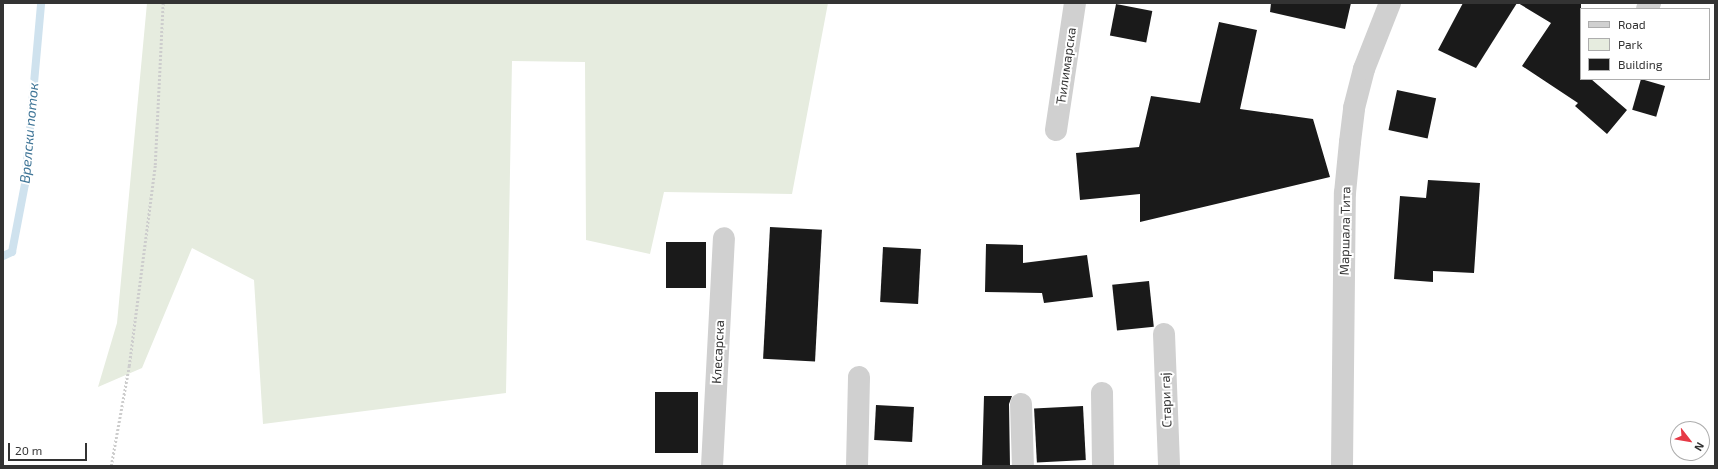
<!DOCTYPE html>
<meta charset="utf-8">
<style>
body{margin:0}
#map{position:relative;width:1718px;height:469px;overflow:hidden;background:#fff;font-family:"Exo 2",sans-serif}
div>[style]{position:absolute}
.green>*{inset:0;background:#e6ecdf}
.stream>*{height:8px;margin:-4px;padding:0 4px;transform-origin:4px;border-radius:4px;background:#cfe2ee}
.building>*{inset:0;background:#1a1a1a;transform-origin:0 0}
.path>*{height:2.5px;margin-top:-1.25px;transform-origin:0;background:repeating-linear-gradient(90deg,#cdcdcd 0 2px,transparent 0 4px)}
.minor>*{height:22px;margin:-11px;padding:0 11px;transform-origin:11px;border-radius:11px;background:#d0d0d0}
span{translate:-50% -50%;white-space:nowrap;text-align:center;line-height:1.15;-webkit-text-stroke:4px #fff;paint-order:stroke}
.street-label{font-size:13px;color:#333}
.water-label{font-size:14px;color:#3f7597;font-style:italic}
.frame{position:absolute;inset:0;border:4px solid #333;pointer-events:none}
.legend{position:absolute;left:1580px;top:8px;width:130px;height:72px;box-sizing:border-box;background:#fff;border:1px solid #adadad;margin:0;padding:5px 7px;list-style:none;font-size:12px;color:#333}
.legend li{display:flex;align-items:center;gap:8px;height:20px}
.legend b{width:20px;border:1px solid #adadad}
.north{position:absolute;left:1670px;top:421px;width:40px;height:40px;box-sizing:border-box;background:#fff;border:1px solid #adadad;border-radius:50%;rotate:121deg;font-size:11px;font-weight:700;line-height:16px;text-align:center;color:#333}
.north::after{content:'';display:block;margin:auto;width:14px;height:18px;background:#e63946;clip-path:polygon(50% 0,100% 100%,50% 72%,0 100%)}
.scale{position:absolute;left:8px;top:443px;width:79px;height:18px;box-sizing:border-box;border:2px solid #333;border-top:0;padding-left:5px;font-size:12px;line-height:14px;white-space:nowrap;color:#333;-webkit-text-stroke:3px #fff;paint-order:stroke}
</style>
<div id="map">
<div class="green">
<i style="clip-path:polygon(147px 3px,828px 3px,792px 194px,664px 192px,650px 254px,586px 240px,585px 62px,512px 61px,506px 393px,263px 424px,254px 280px,192px 248px,142px 368px,98px 387px,117px 323px)"></i>
</div>
<div class="stream">
<i style="left:3px;top:256px;width:10px;rotate:-24deg"></i>
<i style="left:12px;top:252px;width:69px;rotate:-79.2deg"></i>
<i style="left:25px;top:184px;width:182px;rotate:-84.9deg"></i>
</div>
<div class="building">
<i style="clip-path:polygon(1271px 3px,1351px 3px,1345px 29px,1270px 12px)"></i>
<i style="clip-path:polygon(1463px 3px,1517px 3px,1476px 68px,1438px 50px)"></i>
<i style="clip-path:polygon(1518px 3px,1581px 3px,1581px 79px,1591px 79px,1627px 110px,1607px 134px,1575px 106px,1578px 103px,1522px 66px,1551px 23px)"></i>
<i style="left:1116px;top:4px;width:37px;height:32px;rotate:11deg"></i>
<i style="clip-path:polygon(1219px 22px,1257px 30px,1240px 109px,1313px 119px,1330px 177px,1140px 222px,1140px 194px,1080px 200px,1076px 153px,1139px 147px,1151px 96px,1200px 103px)"></i>
<i style="left:1641px;top:79px;width:25px;height:32px;rotate:16deg"></i>
<i style="left:1397px;top:90px;width:40px;height:41px;rotate:12deg"></i>
<i style="clip-path:polygon(1428px 180px,1480px 183px,1474px 273px,1433px 271px,1433px 282px,1394px 279px,1400px 196px,1426px 198px)"></i>
<i style="left:770px;top:227px;width:52px;height:132px;rotate:3deg"></i>
<i style="left:706px;top:242px;width:46px;height:40px;rotate:90deg"></i>
<i style="clip-path:polygon(986px 244px,1023px 245px,1023px 263px,1087px 255px,1093px 297px,1044px 303px,1042px 293px,985px 292px)"></i>
<i style="left:883px;top:247px;width:38px;height:55px;rotate:3deg"></i>
<i style="left:1149px;top:281px;width:46px;height:37px;rotate:84deg"></i>
<i style="left:655px;top:392px;width:43px;height:61px"></i>
<i style="clip-path:polygon(984px 396px,1012px 396px,1009px 404px,1010px 466px,982px 466px)"></i>
<i style="left:876px;top:405px;width:38px;height:35px;rotate:3deg"></i>
<i style="left:1083px;top:406px;width:54px;height:49px;rotate:87deg"></i>
</div>
<div class="path">
<i style="left:111px;top:466px;width:102px;rotate:-79.8deg"></i>
<i style="left:129px;top:366px;width:203px;rotate:-82.6deg"></i>
<i style="left:155px;top:165px;width:162px;rotate:-87.2deg"></i>
</div>
<div class="minor">
<i style="left:1647px;top:9px;width:7px;rotate:-63deg"></i>
<i style="left:1056px;top:130px;width:128px;rotate:-81.5deg"></i>
<i style="left:1164px;top:334px;width:132px;rotate:87.8deg"></i>
<i style="left:1102px;top:393px;width:73px;rotate:89.2deg"></i>
<i style="left:1021px;top:404px;width:62px;rotate:88.2deg"></i>
<i style="left:712px;top:466px;width:228px;rotate:-87deg"></i>
<i style="left:857px;top:466px;width:89px;rotate:-88.7deg"></i>
<i style="left:1342px;top:466px;width:273px;rotate:-89.4deg"></i>
<i style="left:1345px;top:193px;width:51px;rotate:-84.4deg"></i>
<i style="left:1350px;top:142px;width:34px;rotate:-83deg"></i>
<i style="left:1354px;top:108px;width:40px;rotate:-75.6deg"></i>
<i style="left:1364px;top:69px;width:71px;rotate:-68.5deg"></i>
</div>
<div class="street-label">
<span style="left:1066px;top:66px;rotate:-82deg">Ћилимарска</span>
<span style="left:1345px;top:231px;rotate:-89deg">Маршала Тита</span>
<span style="left:718px;top:352px;rotate:-87deg">Клесарска</span>
<span style="left:1166px;top:400px;rotate:-92deg">Стари гај</span>
</div>
<div class="water-label">
<span style="left:29px;top:133px;rotate:-85deg">Врелски поток</span>
</div>
<div class="frame"></div>
<ul class="legend">
<li><b style="height:5px;background:#d0d0d0"></b>Road</li>
<li><b style="height:11px;background:#e6ecdf"></b>Park</li>
<li><b style="height:11px;background:#1a1a1a"></b>Building</li>
</ul>
<div class="north">N</div>
<div class="scale">20 m</div>
</div>
